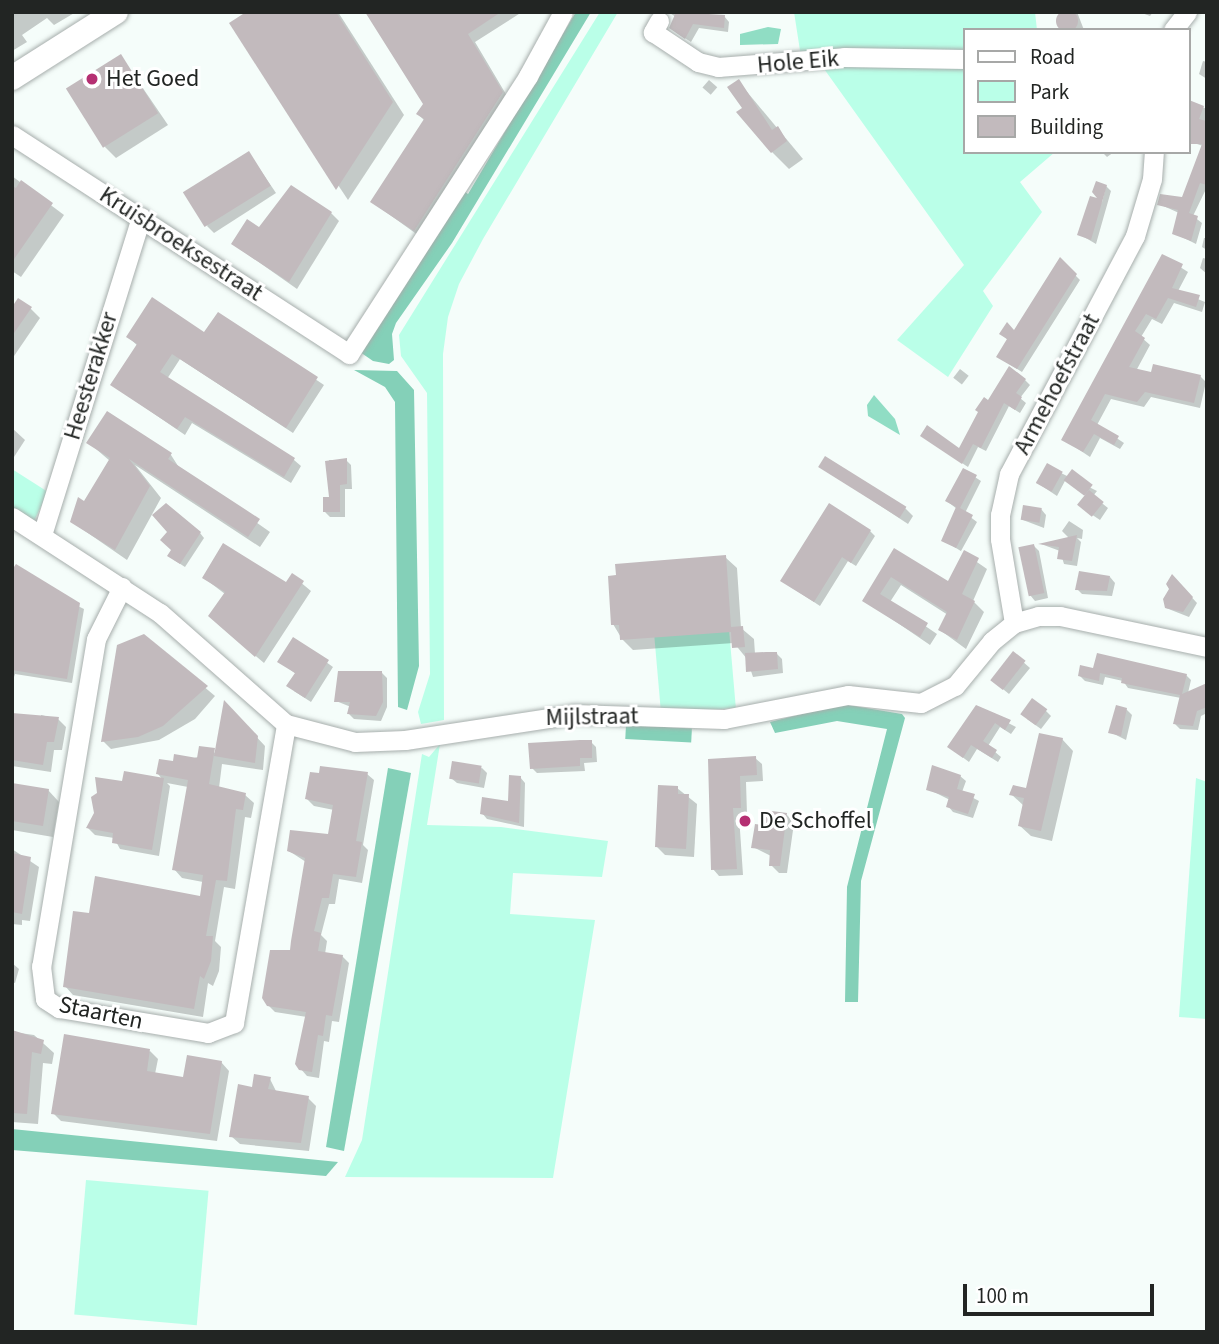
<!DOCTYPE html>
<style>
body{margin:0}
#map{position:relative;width:1219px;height:1344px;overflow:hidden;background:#f5fdfa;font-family:"Source Sans 3",sans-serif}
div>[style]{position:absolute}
.green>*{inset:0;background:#baffe8;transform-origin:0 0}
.forest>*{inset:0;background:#84d0b8;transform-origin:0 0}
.water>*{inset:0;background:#90ddc4}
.shadow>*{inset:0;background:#0003;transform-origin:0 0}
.building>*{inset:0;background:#c2babd;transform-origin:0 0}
.round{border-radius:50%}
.roads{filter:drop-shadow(0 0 2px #a7aeac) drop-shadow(0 0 2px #a7aeac)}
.minor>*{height:19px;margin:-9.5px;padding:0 9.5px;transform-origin:9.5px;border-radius:9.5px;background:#fff}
.major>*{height:24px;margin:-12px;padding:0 12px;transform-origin:12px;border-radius:12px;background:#fff}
.dots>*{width:19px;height:19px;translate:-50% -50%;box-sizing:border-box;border:4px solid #fff;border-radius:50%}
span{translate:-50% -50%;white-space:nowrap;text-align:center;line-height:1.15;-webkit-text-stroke:6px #fff;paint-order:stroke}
.street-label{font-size:24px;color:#222523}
.poi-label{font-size:24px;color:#222523}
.left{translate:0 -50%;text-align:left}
.frame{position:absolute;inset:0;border:14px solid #222523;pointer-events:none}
.legend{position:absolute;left:963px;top:28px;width:228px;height:126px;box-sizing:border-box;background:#fff;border:2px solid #a7a8a7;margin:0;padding:9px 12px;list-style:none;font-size:21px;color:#222523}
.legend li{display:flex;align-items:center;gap:14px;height:35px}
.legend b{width:35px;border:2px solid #a7a8a7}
.scale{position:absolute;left:963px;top:1284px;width:191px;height:32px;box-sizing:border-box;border:4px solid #222523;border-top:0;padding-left:9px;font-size:21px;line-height:24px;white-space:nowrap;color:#222523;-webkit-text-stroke:5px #fff;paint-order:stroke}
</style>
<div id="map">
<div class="green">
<i style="clip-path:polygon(600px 12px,618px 12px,483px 239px,459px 284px,448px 317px,443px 354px,444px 720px,421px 724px,418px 712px,430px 674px,427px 393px,401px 356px,399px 335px)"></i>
<i style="clip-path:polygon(794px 12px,1035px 12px,1037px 30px,965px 30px,965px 55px,801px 57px)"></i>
<i style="clip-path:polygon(965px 65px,965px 152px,1055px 152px,1020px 182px,1042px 212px,983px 291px,993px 306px,948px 377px,897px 340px,964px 265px,822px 66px)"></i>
<i style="clip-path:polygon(12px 469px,48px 492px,34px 521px,12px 511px)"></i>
<i style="left:728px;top:618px;width:90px;height:75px;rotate:85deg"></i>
<i style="clip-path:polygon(440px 744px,427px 825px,501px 827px,608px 841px,602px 877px,513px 873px,510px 914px,595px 920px,553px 1178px,345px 1177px,362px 1140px,422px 754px,429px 757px)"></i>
<i style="clip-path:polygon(1196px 778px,1207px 782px,1207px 1019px,1179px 1017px)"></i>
<i style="left:86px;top:1180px;width:123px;height:135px;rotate:5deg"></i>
</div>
<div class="forest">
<i style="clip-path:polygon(576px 12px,591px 12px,452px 243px,396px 323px,392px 334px,394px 360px,389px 364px,373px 361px,360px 352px,460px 188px,468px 194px)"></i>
<i style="clip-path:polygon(354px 370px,397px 371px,414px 390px,419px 666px,407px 710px,398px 707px,395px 402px,385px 387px)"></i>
<i style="clip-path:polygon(842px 704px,902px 714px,905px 718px,861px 881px,858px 1002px,845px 1002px,847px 887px,887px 729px,837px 721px,775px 733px,770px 722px)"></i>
<i style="left:626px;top:725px;width:66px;height:14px;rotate:3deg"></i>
<i style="clip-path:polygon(388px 768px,411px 773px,344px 1151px,326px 1147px)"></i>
<i style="clip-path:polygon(12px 1129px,338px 1162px,326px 1176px,12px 1150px)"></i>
</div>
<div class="water">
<i style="clip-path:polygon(768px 27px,781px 29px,778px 44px,740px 45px,740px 34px)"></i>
<i style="clip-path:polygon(874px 395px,895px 419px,900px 435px,868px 416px,867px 405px)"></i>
</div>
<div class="shadow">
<i style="clip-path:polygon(12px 12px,76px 12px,54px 25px,47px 18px,22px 35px,27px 42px,12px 51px)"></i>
<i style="clip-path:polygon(249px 12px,338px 12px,404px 115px,348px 200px,231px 24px)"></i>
<i style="clip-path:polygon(368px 12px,522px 12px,475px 42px,510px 101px,422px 238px,372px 202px,425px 121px,418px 114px,425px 104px)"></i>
<i style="clip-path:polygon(668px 12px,724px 16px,729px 22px,728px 32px,699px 28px,691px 42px,677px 33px,676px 17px)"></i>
<i style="clip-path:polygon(1077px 12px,1084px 30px,1065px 30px,1066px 14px)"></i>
<i style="clip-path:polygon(1139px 12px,1153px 12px,1150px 16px)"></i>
<i style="clip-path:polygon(121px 56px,168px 125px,116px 158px,105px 147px)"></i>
<i style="clip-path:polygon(1203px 61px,1207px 62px,1207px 79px,1199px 74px)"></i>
<i style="left:709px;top:80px;width:11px;height:10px;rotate:41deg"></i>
<i style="clip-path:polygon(738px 81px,803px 159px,789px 169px,772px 152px,744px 109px)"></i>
<i style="clip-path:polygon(1189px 102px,1207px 109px,1207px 187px,1193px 216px,1202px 223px,1196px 244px,1174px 233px,1179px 213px,1159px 204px,1183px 199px,1203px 146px,1191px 142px)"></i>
<i style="clip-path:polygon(1102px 152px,1114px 152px,1107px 157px)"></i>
<i style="clip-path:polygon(249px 153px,276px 193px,214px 233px,207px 226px)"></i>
<i style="clip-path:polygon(12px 176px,64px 215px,21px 277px,12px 271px)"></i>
<i style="clip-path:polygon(1106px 186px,1111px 191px,1096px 244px,1079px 234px,1102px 202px)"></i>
<i style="clip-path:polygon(331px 213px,339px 221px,297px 289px,233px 244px)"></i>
<i style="clip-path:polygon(1204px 238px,1207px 238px,1207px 250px,1202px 247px)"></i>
<i style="clip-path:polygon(1163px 256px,1188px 272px,1178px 291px,1205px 302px,1202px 312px,1174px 303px,1162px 324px,1152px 319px,1141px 337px,1150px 345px,1136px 371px,1200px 376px,1206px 382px,1200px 408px,1151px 397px,1144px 407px,1111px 399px,1097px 425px,1124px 443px,1120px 449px,1100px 438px,1090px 457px,1063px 439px)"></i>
<i style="clip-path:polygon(1203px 258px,1207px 259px,1207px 274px,1200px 268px)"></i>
<i style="clip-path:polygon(1060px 260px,1080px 280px,1022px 372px,998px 357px,1008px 340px,1001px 334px,1015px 332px)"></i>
<i style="clip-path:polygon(12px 304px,31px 309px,40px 318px,12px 359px)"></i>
<i style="clip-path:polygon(218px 314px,324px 385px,293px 433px,180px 359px,167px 379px,294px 460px,301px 466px,291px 483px,192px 423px,185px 435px,112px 385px,138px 346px,128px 337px,205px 334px)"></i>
<i style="left:960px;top:369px;width:11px;height:11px;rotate:38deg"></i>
<i style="clip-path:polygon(1025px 380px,1030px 385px,1020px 398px,1026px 403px,1020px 413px,1009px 406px,986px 451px,978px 447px,968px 467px,927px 440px,960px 450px,989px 402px)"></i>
<i style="clip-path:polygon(12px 428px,25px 440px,14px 457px,12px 456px)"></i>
<i style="clip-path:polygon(89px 443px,171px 455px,180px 469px,270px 532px,260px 547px,135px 465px,161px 498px,127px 560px,72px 522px,110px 461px)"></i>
<i style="clip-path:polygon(329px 460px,346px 460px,351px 465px,352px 489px,345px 489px,345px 517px,330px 517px,325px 512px,331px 498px)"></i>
<i style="clip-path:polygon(820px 466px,905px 508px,913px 516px,908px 524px)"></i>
<i style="clip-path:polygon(964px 470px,981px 481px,965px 513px,977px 522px,961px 551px,987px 569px,973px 601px,984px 612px,966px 649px,940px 630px,948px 615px,901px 585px,890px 602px,937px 634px,930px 645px,864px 600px,894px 551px,949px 583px,964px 553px,943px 540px,957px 509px,947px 501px)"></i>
<i style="clip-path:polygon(1061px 473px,1097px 491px,1093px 496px,1108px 508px,1100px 520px,1085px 510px,1087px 496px,1066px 479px,1057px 496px,1036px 482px)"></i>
<i style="clip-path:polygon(1041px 509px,1046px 515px,1044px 528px,1023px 520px)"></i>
<i style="clip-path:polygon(1069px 521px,1083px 530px,1082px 539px,1077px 538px,1081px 542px,1077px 566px,1064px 564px,1060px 551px,1041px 544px,1069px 538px,1062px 531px)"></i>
<i style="clip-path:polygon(870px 531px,875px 536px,856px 566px,848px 561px,820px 606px,782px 581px)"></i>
<i style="clip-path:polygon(200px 533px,204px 538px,185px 567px,174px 560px,173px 550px)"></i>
<i style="clip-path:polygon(1034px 546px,1039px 551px,1048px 598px,1035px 601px,1030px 595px)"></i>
<i style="clip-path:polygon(725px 557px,737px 568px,741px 628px,754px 639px,755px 654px,776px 653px,782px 659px,783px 673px,753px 677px,747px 659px,734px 643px,633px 650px,622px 639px,613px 624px)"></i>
<i style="clip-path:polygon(12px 574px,84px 609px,72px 683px,15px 674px,12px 683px)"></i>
<i style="clip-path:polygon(293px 576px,311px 591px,264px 663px,218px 624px,225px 594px,204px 578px,287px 585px)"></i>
<i style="clip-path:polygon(1110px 577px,1115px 583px,1112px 596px,1082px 594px,1077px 589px)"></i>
<i style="clip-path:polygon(1173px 577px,1197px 603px,1189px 617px,1166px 608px)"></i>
<i style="clip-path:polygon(144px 636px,215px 696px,195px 719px,159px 740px,111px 749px,103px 741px)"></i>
<i style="clip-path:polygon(294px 639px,333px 667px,311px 702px,294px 691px,296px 674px,279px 661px)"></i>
<i style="clip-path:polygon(1013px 653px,1030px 668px,1009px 694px,998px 685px)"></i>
<i style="clip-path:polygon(1082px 668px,1186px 675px,1191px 680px,1188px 693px,1207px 685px,1207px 713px,1201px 716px,1198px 730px,1180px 729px,1175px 724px,1181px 698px,1128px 688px,1123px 681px,1105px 677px,1103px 685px,1085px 681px,1080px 676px)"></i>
<i style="clip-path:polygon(382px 673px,387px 678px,387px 707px,381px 721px,354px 719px,349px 714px,351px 707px,336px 701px)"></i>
<i style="clip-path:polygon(225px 703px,265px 746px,263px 770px,222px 764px,219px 788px,245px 795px,254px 803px,251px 818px,245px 817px,235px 889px,224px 887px,215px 941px,221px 947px,219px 971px,213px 986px,208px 983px,203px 1017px,73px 995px,65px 986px,201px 898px,203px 882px,182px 878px,174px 869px,188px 787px,167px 783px,170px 786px,159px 856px,120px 849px,114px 838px,95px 835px,88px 828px,123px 783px,163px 780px,158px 774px,175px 763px,217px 752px)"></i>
<i style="clip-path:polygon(977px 707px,1016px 727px,1011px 734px,1000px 727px,988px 746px,1001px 757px,998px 762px,977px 749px,969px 762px,949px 747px)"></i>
<i style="clip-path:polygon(1126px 709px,1132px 715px,1126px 740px,1110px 732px)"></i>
<i style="clip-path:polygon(1045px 710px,1051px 716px,1041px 729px,1027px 719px)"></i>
<i style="clip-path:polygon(12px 715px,41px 720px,41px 715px,58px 719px,66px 727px,62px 750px,54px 750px,51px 772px,12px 766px)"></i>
<i style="clip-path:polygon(1062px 739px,1073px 751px,1052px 841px,1031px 836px,1019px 825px,1024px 806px,1011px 794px,1027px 790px)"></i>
<i style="clip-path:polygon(591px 742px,596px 747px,597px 762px,584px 763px,585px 771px,537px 773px,532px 768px)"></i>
<i style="clip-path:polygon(755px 758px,762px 764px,763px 781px,746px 782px,747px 814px,739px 815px,743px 875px,719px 876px,713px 869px,710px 760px)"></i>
<i style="clip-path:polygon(482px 768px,487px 773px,484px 788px,457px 783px,451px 778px)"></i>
<i style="clip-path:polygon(367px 774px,374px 780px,363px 845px,368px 850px,362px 883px,339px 879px,335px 904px,329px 904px,321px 935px,327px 941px,325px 954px,342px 956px,349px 963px,339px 1022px,332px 1021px,329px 1042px,324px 1041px,319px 1078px,307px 1076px,300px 1068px,307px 1017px,275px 1012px,268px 1005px,291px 952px,306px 862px,289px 851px,329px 836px,334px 810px,314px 806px,307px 799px)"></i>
<i style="clip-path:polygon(960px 776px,966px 781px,962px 792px,979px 801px,973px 818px,953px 812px,948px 806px,950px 800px,928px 789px)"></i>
<i style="clip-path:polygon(520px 777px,525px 783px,524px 827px,487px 819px,482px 813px,510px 803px)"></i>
<i style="clip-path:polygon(12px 785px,48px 790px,59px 802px,53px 837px,12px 830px)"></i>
<i style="clip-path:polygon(677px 788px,697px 804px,694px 857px,665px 855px,657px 847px)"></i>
<i style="clip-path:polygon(787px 815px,794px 823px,787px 873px,779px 873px,771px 865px,771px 856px,753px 847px,763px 827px)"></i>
<i style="clip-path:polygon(12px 849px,39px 867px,30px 921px,22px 920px,22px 925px,12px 924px)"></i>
<i style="clip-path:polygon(12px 963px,19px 969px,15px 983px,12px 982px)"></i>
<i style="clip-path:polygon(13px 1032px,34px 1035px,54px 1053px,52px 1064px,43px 1063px,38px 1124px,12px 1122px)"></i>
<i style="clip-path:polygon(150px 1051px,158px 1059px,155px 1074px,185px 1079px,221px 1062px,229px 1071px,217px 1141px,61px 1121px,53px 1113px)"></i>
<i style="clip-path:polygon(270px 1079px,277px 1093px,308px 1098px,316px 1106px,309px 1151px,240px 1144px,231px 1136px,254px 1089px)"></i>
</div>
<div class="building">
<i class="round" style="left:1056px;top:10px;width:22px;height:22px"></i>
<i style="clip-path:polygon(246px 12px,336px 12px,393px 102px,336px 190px,229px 23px)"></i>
<i style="clip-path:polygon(365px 12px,501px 12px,468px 34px,503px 92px,414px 231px,370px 202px,424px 119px,416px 114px,423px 104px)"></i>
<i style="clip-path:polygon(676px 12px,725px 15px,724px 28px,693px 24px,685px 39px,669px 28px)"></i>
<i style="left:121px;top:54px;width:70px;height:65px;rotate:58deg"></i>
<i style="clip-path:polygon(739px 79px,772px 130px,778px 126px,787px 141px,771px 153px,736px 112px,742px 108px,727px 87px)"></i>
<i style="clip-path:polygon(1189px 100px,1204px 106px,1199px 119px,1206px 121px,1207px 132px,1207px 185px,1200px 183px,1189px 213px,1198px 216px,1191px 241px,1172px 234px,1178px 210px,1157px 205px,1160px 194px,1182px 197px,1202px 144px,1189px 144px)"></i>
<i style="left:249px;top:151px;width:41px;height:78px;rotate:58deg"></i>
<i style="clip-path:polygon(21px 180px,53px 203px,12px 262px,12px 186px,16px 188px)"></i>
<i style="clip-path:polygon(1096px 181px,1107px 185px,1091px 240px,1077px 235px,1090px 196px,1097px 198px,1092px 192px)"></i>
<i style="clip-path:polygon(291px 185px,332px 212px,289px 282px,231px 244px,247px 219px,259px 227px)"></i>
<i style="clip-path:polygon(1162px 254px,1183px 264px,1172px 288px,1200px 295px,1196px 307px,1168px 298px,1156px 319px,1146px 314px,1135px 331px,1145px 338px,1129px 367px,1151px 372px,1153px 364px,1201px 375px,1194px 403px,1145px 392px,1137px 402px,1105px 394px,1091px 420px,1119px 436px,1114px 445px,1094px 434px,1083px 452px,1061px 440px)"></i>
<i style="clip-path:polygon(1060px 257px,1077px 274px,1017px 369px,996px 357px,1007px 339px,999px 334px,1007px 322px,1014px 330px)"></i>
<i style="clip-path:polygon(152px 297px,204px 332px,218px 312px,318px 377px,286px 428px,172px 354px,160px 372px,295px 458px,284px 477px,185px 417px,177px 429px,110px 385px,137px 344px,126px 337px)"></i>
<i style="clip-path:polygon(18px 298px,32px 307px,12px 336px,12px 307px)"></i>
<i style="clip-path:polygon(1009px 366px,1026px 379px,1016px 393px,1022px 397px,1015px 410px,1004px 403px,981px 448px,973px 444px,962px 464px,920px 436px,927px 425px,959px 448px,978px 412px,975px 410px,984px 397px,988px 400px)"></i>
<i style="clip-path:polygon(107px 411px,172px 453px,168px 459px,260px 519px,248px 537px,129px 459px,150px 486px,115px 550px,70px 522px,78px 497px,84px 501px,110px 458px,86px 443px)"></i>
<i style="left:825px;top:456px;width:96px;height:13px;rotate:32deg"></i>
<i style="clip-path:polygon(347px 458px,347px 484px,340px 485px,340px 512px,323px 512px,323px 497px,329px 497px,325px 461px)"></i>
<i style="left:1047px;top:463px;width:18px;height:23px;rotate:29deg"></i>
<i style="clip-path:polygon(963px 468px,977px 475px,960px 508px,973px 515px,956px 548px,941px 541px,956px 507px,945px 501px)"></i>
<i style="left:1072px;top:469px;width:26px;height:14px;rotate:37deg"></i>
<i style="left:1089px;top:490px;width:19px;height:19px;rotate:39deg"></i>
<i style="clip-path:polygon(166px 503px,201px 532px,180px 564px,167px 556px,171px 550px,160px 540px,167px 532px,152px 515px)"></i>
<i style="clip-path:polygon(829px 503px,871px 530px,851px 563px,842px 557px,814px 602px,780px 581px)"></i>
<i style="left:1023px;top:505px;width:19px;height:15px;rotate:9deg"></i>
<i style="clip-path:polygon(1077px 535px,1072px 561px,1057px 559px,1059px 547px,1038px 544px)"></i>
<i style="clip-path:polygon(223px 543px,286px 582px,292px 573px,304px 581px,255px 657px,208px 616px,225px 592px,202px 578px)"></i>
<i style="left:1034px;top:544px;width:50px;height:16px;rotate:78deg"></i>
<i style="clip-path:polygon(894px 548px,948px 581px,964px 550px,979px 558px,962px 594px,975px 601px,957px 640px,938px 630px,947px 612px,891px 577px,880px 594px,928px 623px,920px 637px,862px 601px)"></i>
<i style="clip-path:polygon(726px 555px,731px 627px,743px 626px,745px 647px,732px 648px,731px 632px,620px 640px,619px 625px,611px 625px,608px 576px,616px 575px,615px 564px)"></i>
<i style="clip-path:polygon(16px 564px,80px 603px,67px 679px,12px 670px,12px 570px)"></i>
<i style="clip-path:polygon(1079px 571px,1110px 576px,1107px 591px,1075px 590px)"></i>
<i style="clip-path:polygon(1172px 574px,1193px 597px,1183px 612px,1165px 608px,1163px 599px,1169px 589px,1166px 584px)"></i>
<i style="clip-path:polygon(144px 634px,208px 686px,163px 726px,138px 737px,101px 742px,117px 645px)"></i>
<i style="clip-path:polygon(293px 637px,329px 660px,305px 698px,286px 686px,295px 673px,277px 662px)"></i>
<i style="left:1013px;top:651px;width:16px;height:37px;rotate:38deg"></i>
<i style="clip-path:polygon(766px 652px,777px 652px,778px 669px,746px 672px,745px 653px)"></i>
<i style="clip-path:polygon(1097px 653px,1187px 674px,1182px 694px,1207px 683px,1207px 707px,1197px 711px,1193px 726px,1173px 724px,1180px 695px,1121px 683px,1122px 678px,1100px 673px,1099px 681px,1078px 676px,1080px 665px,1093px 668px)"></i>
<i style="clip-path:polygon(338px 671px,382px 671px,383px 702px,376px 716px,347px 714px,350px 702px,334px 702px)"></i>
<i style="left:1032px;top:698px;width:19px;height:20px;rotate:36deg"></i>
<i style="clip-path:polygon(224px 700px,258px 736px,255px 763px,214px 756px)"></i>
<i style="clip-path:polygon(976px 705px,1011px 720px,1005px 730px,995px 723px,983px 741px,997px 750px,992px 758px,971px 745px,963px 758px,947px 747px)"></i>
<i style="clip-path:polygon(1116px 705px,1127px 708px,1121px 736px,1108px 733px)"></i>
<i style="clip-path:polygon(12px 713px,59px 717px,54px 742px,47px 742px,43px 765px,12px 760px)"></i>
<i style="clip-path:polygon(1039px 733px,1063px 738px,1041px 831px,1018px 826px,1024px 798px,1009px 795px,1013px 785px,1026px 788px)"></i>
<i style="clip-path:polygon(580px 740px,592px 740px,592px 758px,580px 758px,580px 766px,530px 769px,528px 743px)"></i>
<i style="clip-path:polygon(199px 746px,215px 748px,209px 784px,246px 793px,243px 810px,236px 809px,227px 881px,216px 880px,206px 936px,213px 936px,211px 961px,204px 979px,200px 976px,194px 1009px,63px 987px,73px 911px,89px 913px,95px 876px,200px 896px,203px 875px,172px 870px,188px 780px,156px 774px,159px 759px,173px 761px,174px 754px,197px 758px)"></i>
<i style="clip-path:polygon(756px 756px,757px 775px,740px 776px,741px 808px,733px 808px,737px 869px,711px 870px,708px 759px)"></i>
<i style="left:452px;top:761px;width:30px;height:18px;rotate:9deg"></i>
<i style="clip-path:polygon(932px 765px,961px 775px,957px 789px,975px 794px,968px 814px,946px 807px,949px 797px,926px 790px)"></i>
<i style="clip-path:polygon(320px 766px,368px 772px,356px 841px,362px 842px,356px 877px,333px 874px,329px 898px,322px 898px,314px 931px,321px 933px,318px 951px,343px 955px,332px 1016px,326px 1015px,323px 1036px,318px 1035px,312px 1072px,299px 1070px,295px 1064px,306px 1012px,267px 1006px,262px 998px,270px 950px,290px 950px,291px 941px,305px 858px,287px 851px,290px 830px,328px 834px,333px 805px,305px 799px,310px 772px,319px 773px)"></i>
<i style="clip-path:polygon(124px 771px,164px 778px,152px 850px,112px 843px,113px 833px,86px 828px,94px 813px,91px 797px,97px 793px,95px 777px,122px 781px)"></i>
<i style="clip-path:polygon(509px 775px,521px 776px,519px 823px,480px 814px,482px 797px,508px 801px)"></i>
<i style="clip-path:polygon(12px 783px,49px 789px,43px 826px,12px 821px)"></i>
<i style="clip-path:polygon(658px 785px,678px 786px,678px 794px,689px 794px,686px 849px,655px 847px)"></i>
<i style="clip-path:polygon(764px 810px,787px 813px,780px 866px,769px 866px,770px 850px,751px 848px,755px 824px,762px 825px)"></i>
<i style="clip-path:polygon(12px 853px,31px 857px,22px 914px,12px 912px)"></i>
<i style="clip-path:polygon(12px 1030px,44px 1040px,41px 1054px,32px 1052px,27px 1114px,12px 1113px)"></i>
<i style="clip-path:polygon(64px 1034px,150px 1049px,147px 1071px,183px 1077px,187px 1055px,222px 1061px,210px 1134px,51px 1114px)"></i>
<i style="clip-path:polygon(254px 1074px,271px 1077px,268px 1089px,309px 1096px,301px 1143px,229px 1137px,238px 1084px,252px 1087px)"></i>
</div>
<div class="roads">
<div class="minor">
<i style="left:659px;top:21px;width:13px;rotate:119deg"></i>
<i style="left:653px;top:32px;width:54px;rotate:33.7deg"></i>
<i style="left:698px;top:62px;width:21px;rotate:14deg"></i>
<i style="left:718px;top:67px;width:126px;rotate:-4.5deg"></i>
<i style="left:844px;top:57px;width:121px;rotate:0.9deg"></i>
<i style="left:1173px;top:30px;width:23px;rotate:-52deg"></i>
<i style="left:12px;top:135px;width:402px;rotate:33deg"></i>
<i style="left:349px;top:354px;width:331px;rotate:-57.2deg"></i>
<i style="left:528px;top:76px;width:73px;rotate:-61.3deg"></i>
<i style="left:12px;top:517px;width:176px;rotate:33deg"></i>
<i style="left:160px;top:613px;width:168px;rotate:41.4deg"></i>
<i style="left:286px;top:724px;width:71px;rotate:14.6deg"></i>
<i style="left:355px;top:742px;width:50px;rotate:-2.3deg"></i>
<i style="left:405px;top:740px;width:171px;rotate:-8.7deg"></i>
<i style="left:574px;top:714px;width:150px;rotate:1.9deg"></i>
<i style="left:724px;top:719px;width:126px;rotate:-11deg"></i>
<i style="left:848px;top:695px;width:73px;rotate:6.3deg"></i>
<i style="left:921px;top:703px;width:38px;rotate:-27deg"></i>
<i style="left:955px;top:686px;width:58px;rotate:-50.6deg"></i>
<i style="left:992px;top:641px;width:28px;rotate:-39deg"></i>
<i style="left:1014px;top:623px;width:25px;rotate:-16deg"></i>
<i style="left:1038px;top:616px;width:22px"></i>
<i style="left:1060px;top:616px;width:150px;rotate:11.9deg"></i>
<i style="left:42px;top:535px;width:333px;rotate:-72.7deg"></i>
<i style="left:122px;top:587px;width:58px;rotate:116.6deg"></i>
<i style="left:96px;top:639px;width:332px;rotate:99.5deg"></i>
<i style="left:41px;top:966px;width:33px;rotate:83deg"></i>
<i style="left:45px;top:999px;width:17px;rotate:33deg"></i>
<i style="left:59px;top:1008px;width:151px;rotate:9.5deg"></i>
<i style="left:208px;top:1033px;width:28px;rotate:-21deg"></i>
<i style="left:234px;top:1023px;width:303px;rotate:-80.1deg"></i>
<i style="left:1014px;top:623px;width:85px;rotate:-99.5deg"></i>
<i style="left:1000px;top:539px;width:24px;rotate:-90deg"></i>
<i style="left:1000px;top:515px;width:42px;rotate:-77.6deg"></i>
<i style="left:1009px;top:474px;width:269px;rotate:-62.1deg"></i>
<i style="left:1135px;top:236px;width:59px;rotate:-73.4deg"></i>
<i style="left:1152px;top:179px;width:27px;rotate:-86deg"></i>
</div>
<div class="major">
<i style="left:12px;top:78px;width:123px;rotate:-32.4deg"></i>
</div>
</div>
<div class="dots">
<i style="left:92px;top:79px;background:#b52f72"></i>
<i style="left:745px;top:821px;background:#b52f72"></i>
</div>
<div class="street-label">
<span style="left:798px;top:62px;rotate:-5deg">Hole Eik</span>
<span style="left:181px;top:244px;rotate:33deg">Kruisbroeksestraat</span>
<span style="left:91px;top:376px;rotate:-73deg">Heesterakker</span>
<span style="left:1057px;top:384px;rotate:-62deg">Armehoefstraat</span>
<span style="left:592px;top:717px;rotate:-1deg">Mijlstraat</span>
<span style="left:101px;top:1013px;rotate:12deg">Staarten</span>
</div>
<div class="poi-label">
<span class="left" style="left:106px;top:79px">Het Goed</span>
<span class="left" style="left:759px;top:821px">De Schoffel</span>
</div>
<div class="frame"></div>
<ul class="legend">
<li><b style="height:9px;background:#fff"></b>Road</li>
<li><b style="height:19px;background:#baffe8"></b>Park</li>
<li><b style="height:19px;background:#c2babd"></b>Building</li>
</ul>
<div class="scale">100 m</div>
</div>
